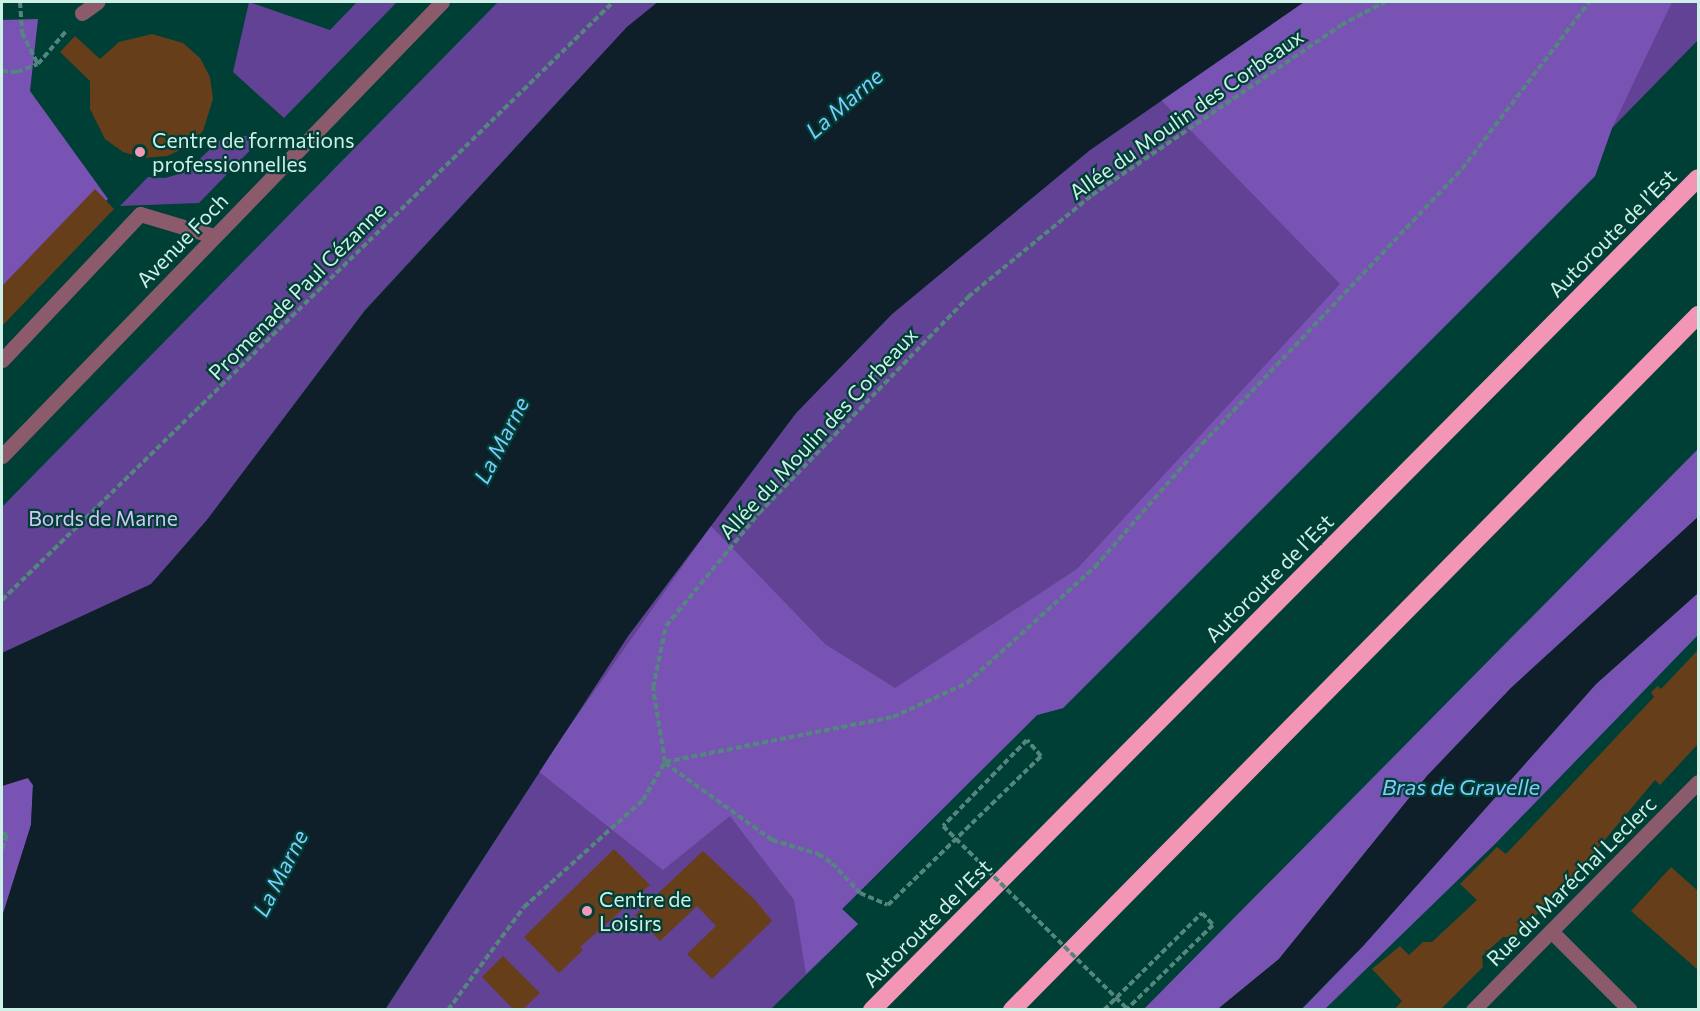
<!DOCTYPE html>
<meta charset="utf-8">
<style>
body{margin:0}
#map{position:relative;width:1700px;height:1011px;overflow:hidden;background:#003f36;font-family:Commissioner,sans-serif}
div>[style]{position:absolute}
.green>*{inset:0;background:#624294}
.forest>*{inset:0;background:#7853b4}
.water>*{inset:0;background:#0f1f29}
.building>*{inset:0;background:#663e1a}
.path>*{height:4px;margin-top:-2px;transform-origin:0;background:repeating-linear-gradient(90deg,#53877e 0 6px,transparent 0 9px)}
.minor>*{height:15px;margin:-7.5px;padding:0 7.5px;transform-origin:7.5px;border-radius:7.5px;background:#8c5b6b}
.highway>*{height:18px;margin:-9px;padding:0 9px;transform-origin:9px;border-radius:9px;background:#f395b4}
.path-bridge>*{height:4px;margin-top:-2px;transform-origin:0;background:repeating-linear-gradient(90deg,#53877e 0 6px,transparent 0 9px)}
.dots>*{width:16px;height:16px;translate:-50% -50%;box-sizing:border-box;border:3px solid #003f36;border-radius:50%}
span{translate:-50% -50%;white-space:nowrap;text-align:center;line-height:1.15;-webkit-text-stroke:4.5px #003f36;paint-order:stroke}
.street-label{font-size:21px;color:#cdf0e7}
.poi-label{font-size:21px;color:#cdf0e7}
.left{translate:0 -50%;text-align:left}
.park-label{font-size:21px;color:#d4c5f7}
.water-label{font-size:22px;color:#7ccafe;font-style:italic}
.frame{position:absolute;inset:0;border:3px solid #cdf0e7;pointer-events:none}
</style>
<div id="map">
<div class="green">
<i style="clip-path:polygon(249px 2px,330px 30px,357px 2px,397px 2px,284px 118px,233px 72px)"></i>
<i style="clip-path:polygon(498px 2px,658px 2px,627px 27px,365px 310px,207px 520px,151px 585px,2px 653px,2px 507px)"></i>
<i style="clip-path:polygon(1304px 2px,1698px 2px,1698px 40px,1612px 128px,1595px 176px,1063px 708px,1037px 715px,842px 909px,858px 924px,771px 1009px,385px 1010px,628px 636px,796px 413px,892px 314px,1090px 150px)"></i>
<i style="clip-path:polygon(224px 136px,264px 136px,199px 203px,120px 206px,148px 177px,165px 178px,186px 172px)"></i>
</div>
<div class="forest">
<i style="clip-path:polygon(1304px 2px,1672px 2px,1612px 128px,1595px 176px,1063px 708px,1037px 715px,842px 909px,858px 924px,806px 974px,794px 900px,730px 816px,663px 870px,538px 771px,711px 526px,825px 644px,895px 688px,1077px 569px,1340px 284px,1161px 100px)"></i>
<i style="clip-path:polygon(38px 19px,30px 91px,108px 199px,2px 301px,2px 20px)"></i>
<i style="clip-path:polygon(1698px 449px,1698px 517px,1511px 688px,1427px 776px,1279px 959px,1218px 1009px,1143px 1010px)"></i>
<i style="clip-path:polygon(1698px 593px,1698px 635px,1496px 843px,1325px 1009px,1301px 1010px,1363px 946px,1596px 684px)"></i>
<i style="clip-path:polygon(20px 778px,28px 778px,33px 785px,31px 825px,2px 917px,2px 786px)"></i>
</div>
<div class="water">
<i style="clip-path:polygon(658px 2px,1304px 2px,1090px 150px,892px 314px,796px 413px,628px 636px,385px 1009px,2px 1009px,2px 917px,31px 825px,33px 785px,28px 778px,2px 786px,2px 653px,151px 584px,207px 520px,365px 311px,627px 27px)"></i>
<i style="clip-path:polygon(1698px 517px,1698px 593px,1596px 684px,1363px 946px,1301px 1009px,1218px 1009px,1279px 959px,1427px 776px,1511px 688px)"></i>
</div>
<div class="building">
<i style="clip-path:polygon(152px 34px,183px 43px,200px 58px,210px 77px,213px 99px,203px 131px,187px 147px,167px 156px,145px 158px,123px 152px,105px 139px,90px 109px,90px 81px,60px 52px,75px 36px,100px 59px,119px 42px)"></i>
<i style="clip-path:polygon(95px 189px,114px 209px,2px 326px,2px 286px)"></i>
<i style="clip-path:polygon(1698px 650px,1698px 744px,1660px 785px,1655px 780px,1573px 878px,1515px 937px,1503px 937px,1482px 956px,1483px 967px,1440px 1010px,1394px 1010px,1402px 1001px,1372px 969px,1400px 946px,1409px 955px,1423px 942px,1432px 942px,1477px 900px,1460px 884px,1497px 847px,1506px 854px,1654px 697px,1651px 692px,1658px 686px,1661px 689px)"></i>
<i style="clip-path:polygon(614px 849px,650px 885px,580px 947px,583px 950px,559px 973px,524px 937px)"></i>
<i style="clip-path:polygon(703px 851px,755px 900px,772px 921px,712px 979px,687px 954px,716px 926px,697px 906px,660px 941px,635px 915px)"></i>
<i style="clip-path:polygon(1671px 867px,1698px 891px,1698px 970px,1631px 911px)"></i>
<i style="clip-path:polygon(503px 956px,540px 993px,522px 1010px,514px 1010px,482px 977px)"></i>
</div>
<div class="path">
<i style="left:20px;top:2px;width:31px;rotate:86deg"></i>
<i style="left:22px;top:33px;width:35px;rotate:63deg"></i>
<i style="left:2px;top:71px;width:15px;rotate:4deg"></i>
<i style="left:17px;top:72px;width:22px;rotate:-21deg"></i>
<i style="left:38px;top:64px;width:45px;rotate:-49.5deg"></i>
<i style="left:2px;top:600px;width:855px;rotate:-44.38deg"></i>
<i style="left:665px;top:762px;width:232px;rotate:-11.2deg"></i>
<i style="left:893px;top:717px;width:81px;rotate:-24.7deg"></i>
<i style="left:967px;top:683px;width:173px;rotate:-42.2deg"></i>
<i style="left:1095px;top:567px;width:163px;rotate:-49deg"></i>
<i style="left:1202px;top:444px;width:378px;rotate:-46.6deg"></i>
<i style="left:1462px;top:169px;width:210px;rotate:-52.7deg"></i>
<i style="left:665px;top:763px;width:132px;rotate:35.7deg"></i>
<i style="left:772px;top:840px;width:48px;rotate:16.9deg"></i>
<i style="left:818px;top:854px;width:17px;rotate:33deg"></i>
<i style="left:832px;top:863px;width:41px;rotate:47deg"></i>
<i style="left:860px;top:893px;width:30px;rotate:23deg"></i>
<i style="left:888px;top:905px;width:214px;rotate:-44.2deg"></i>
<i style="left:1041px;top:756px;width:21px;rotate:-131deg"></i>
<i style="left:1027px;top:740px;width:120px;rotate:134.3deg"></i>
<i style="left:2px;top:833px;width:5px;rotate:22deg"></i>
<i style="left:7px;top:835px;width:15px;rotate:110deg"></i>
<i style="left:448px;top:1010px;width:128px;rotate:-53.6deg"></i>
<i style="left:524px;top:907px;width:160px;rotate:-42deg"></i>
<i style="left:643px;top:800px;width:44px;rotate:-59.9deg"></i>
<i style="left:665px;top:762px;width:75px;rotate:-99.2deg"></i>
<i style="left:653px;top:688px;width:63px;rotate:-78.2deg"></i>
<i style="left:666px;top:626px;width:146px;rotate:-50.5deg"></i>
<i style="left:759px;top:513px;width:301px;rotate:-45.9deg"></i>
<i style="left:968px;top:297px;width:161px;rotate:-39.4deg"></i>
<i style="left:1092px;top:195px;width:301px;rotate:-34.3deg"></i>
<i style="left:1341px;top:25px;width:50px;rotate:-27.6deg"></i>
<i style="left:1104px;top:1010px;width:138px;rotate:-44.7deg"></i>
<i style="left:1202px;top:913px;width:16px;rotate:47deg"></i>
<i style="left:1213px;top:925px;width:120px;rotate:135.7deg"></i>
</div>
<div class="minor">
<i style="left:82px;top:13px;width:19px;rotate:-36deg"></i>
<i style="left:2px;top:360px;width:201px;rotate:-46.6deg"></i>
<i style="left:140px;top:214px;width:77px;rotate:16.6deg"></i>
<i style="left:2px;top:456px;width:632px;rotate:-45.9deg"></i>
<i style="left:1552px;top:932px;width:110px;rotate:45deg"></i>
<i style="left:1473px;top:1010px;width:320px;rotate:-45.4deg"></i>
</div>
<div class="highway">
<i style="left:872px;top:1010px;width:1172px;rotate:-45.21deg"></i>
<i style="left:1012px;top:1010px;width:977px;rotate:-45.37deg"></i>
</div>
<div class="path-bridge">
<i style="left:943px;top:826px;width:260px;rotate:44.8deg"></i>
</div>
<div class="dots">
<i style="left:140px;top:152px;background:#f09ab6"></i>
<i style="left:587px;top:911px;background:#f09ab6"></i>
</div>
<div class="street-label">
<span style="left:1186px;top:114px;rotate:-35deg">Allée du Moulin des Corbeaux</span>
<span style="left:1612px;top:233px;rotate:-45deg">Autoroute de l’Est</span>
<span style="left:182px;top:240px;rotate:-46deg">Avenue Foch</span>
<span style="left:297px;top:291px;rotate:-45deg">Promenade Paul Cézanne</span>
<span style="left:818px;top:433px;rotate:-47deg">Allée du Moulin des Corbeaux</span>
<span style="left:1269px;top:578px;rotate:-45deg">Autoroute de l’Est</span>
<span style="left:1571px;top:881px;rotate:-45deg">Rue du Maréchal Leclerc</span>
<span style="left:927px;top:923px;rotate:-45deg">Autoroute de l’Est</span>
</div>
<div class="poi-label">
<span class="left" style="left:152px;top:152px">Centre de formations<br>professionnelles</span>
<span class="left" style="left:599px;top:911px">Centre de<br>Loisirs</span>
</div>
<div class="park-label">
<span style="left:103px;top:518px">Bords de Marne</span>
</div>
<div class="water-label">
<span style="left:844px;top:103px;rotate:-41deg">La Marne</span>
<span style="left:501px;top:440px;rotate:-63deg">La Marne</span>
<span style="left:1461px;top:787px">Bras de Gravelle</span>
<span style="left:280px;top:873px;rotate:-63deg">La Marne</span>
</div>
<div class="frame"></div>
</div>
